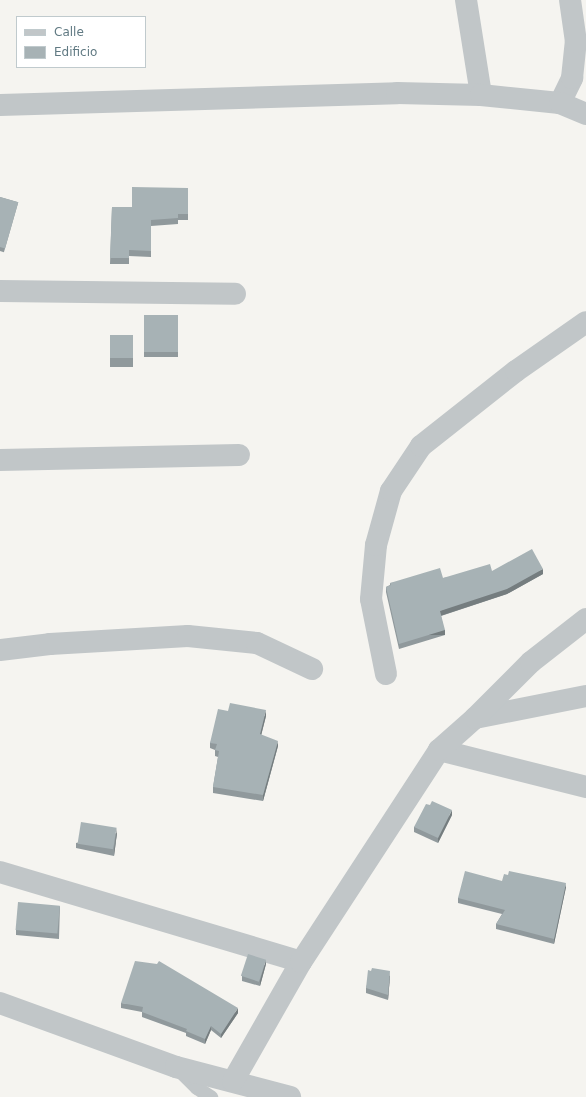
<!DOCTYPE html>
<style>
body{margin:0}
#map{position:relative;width:586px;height:1097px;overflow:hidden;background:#f5f4f0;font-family:"DejaVu Sans",sans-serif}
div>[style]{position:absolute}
.service>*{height:14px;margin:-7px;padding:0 7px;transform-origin:7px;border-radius:7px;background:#c1c6c8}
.minor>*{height:22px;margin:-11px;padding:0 11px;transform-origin:11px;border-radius:11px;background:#c1c6c8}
.wall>*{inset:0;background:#90999c;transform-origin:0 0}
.shaded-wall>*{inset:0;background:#757d7f;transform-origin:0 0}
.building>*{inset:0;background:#a7b2b5;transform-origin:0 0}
span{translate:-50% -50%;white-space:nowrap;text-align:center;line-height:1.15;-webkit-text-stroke:4px #fff;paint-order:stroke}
.legend{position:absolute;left:16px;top:16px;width:130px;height:52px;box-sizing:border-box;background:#fff;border:1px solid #c0cacd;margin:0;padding:5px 7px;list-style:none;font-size:12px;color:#617a83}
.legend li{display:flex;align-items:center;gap:8px;height:20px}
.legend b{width:20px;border:1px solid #c0cacd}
</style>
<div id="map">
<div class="service">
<i style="left:178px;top:1069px;width:27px;rotate:45deg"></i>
<i style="left:197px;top:1088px;width:17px;rotate:33deg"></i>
</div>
<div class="minor">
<i style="left:466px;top:0;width:96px;rotate:81deg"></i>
<i style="left:560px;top:103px;width:28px;rotate:-64deg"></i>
<i style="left:572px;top:78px;width:36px;rotate:-84deg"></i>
<i style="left:576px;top:42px;width:42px;rotate:-98.1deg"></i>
<i style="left:0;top:105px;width:397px;rotate:-1.7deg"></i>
<i style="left:397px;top:93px;width:84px;rotate:1.4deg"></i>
<i style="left:481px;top:95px;width:79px;rotate:5.8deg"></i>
<i style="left:560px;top:103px;width:28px;rotate:23deg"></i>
<i style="left:0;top:291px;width:235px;rotate:0.7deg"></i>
<i style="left:0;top:460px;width:239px;rotate:-1.2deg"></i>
<i style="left:0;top:650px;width:50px;rotate:-6.8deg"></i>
<i style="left:50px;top:644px;width:138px;rotate:-3.3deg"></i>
<i style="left:188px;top:636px;width:69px;rotate:5.8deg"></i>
<i style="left:257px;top:643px;width:61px;rotate:25.3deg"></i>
<i style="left:386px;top:674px;width:76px;rotate:-101.3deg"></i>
<i style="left:371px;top:599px;width:54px;rotate:-84.7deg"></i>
<i style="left:376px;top:545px;width:56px;rotate:-74.5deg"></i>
<i style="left:391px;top:491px;width:54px;rotate:-56.3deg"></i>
<i style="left:421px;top:446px;width:121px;rotate:-38.3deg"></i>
<i style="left:516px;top:371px;width:85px;rotate:-35deg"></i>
<i style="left:475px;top:718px;width:113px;rotate:-11.2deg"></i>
<i style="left:439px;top:750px;width:152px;rotate:14.1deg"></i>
<i style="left:0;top:872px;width:314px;rotate:16.6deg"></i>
<i style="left:0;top:1003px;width:187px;rotate:20deg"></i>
<i style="left:176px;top:1067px;width:118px;rotate:14.7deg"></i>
<i style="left:233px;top:1081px;width:137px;rotate:-60.3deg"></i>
<i style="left:301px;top:962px;width:253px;rotate:-56.9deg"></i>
<i style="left:439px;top:750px;width:48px;rotate:-41.6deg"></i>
<i style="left:475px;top:718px;width:79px;rotate:-45deg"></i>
<i style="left:531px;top:662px;width:70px;rotate:-38deg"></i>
</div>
<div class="wall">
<i style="clip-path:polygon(188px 188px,188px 220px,178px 220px,178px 224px,151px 226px,151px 257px,129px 256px,129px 264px,110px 264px,112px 207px,132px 207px)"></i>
<i style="left:0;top:197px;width:19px;height:52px;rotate:16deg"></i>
<i style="left:144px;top:315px;width:34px;height:42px"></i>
<i style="left:110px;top:335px;width:23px;height:32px"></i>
<i style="clip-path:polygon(492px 571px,543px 574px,507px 594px,441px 616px,445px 635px,399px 649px,386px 592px,386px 587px,390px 585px,390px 583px,443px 578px)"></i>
<i style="clip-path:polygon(228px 711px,266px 716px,261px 735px,278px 746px,263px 801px,213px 793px,213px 787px,218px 757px,215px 756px,215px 750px,210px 748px,210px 743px)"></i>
<i style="clip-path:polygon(452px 815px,438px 843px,414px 832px,414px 827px)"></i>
<i style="clip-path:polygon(117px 833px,114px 856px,76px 848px,76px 843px)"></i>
<i style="clip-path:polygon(502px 881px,566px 887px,554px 944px,496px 929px,496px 924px,502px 914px,458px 903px,458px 898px)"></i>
<i style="clip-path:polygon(60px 906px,59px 939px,16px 935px,16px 930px)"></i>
<i style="clip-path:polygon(266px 964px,260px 986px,242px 981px,242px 976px)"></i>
<i style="clip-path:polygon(371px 971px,390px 976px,388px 1000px,366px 993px,366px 988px)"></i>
<i style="clip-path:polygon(121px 1003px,238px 1013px,221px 1038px,211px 1030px,205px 1044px,186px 1036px,186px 1033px,142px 1017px,142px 1012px,121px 1008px)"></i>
</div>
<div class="shaded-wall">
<i style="clip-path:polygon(543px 569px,543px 574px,507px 594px,440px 616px,440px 611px)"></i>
<i style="left:445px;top:630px;width:5px;height:48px;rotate:90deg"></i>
<i style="clip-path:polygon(266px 710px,266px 716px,260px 740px,260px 734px)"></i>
<i style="clip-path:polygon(278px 741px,278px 746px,263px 801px,263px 795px)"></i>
<i style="clip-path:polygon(452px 810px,452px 815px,438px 843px,438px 838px)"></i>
<i style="clip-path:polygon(117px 828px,117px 833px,114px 856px,114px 851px)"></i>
<i style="clip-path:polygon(566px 883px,566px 887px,554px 944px,554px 939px)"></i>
<i style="clip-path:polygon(266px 960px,266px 964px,260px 986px,260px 981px)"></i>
<i style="clip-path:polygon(390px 971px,390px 976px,388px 1000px,388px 995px)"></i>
<i style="clip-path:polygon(238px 1008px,238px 1013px,221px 1038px,221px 1034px)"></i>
<i style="clip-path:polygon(211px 1026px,211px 1030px,205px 1044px,205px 1039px)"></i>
</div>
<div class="building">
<i style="clip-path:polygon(132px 187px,188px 188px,188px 214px,178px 214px,178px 218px,151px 220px,151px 251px,129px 250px,129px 258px,110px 258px,112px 207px,132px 207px)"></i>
<i style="left:0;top:197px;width:19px;height:48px;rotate:16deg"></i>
<i style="left:144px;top:315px;width:34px;height:37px"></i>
<i style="left:110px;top:335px;width:23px;height:23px"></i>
<i style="clip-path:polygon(532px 549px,543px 569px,507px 589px,440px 611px,445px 630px,399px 644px,386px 587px,391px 585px,390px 583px,440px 568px,443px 578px,490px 564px,492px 571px)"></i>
<i style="clip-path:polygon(230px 703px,266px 710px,260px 734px,278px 741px,263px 795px,213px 787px,219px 751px,215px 750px,217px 744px,210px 743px,218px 709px,228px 711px)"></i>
<i style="clip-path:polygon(432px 801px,452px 810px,438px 838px,414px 827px,426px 804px,430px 805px)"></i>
<i style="left:81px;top:822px;width:36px;height:22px;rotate:9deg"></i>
<i style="clip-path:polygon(465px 871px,502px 881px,504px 874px,508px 875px,509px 871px,566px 883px,554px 939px,496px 924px,505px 910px,458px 898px)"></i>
<i style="left:18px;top:902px;width:42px;height:28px;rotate:5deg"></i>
<i style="left:248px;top:954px;width:19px;height:23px;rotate:18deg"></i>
<i style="clip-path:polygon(135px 961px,157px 964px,159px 961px,238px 1008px,221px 1034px,211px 1026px,205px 1039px,186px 1031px,187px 1029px,142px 1012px,143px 1007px,121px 1003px)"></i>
<i style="clip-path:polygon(372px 968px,390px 971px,388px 995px,366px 988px,368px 970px,371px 971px)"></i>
</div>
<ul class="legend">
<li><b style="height:5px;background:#c1c6c8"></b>Calle</li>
<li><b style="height:11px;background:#a7b2b5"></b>Edificio</li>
</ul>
</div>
